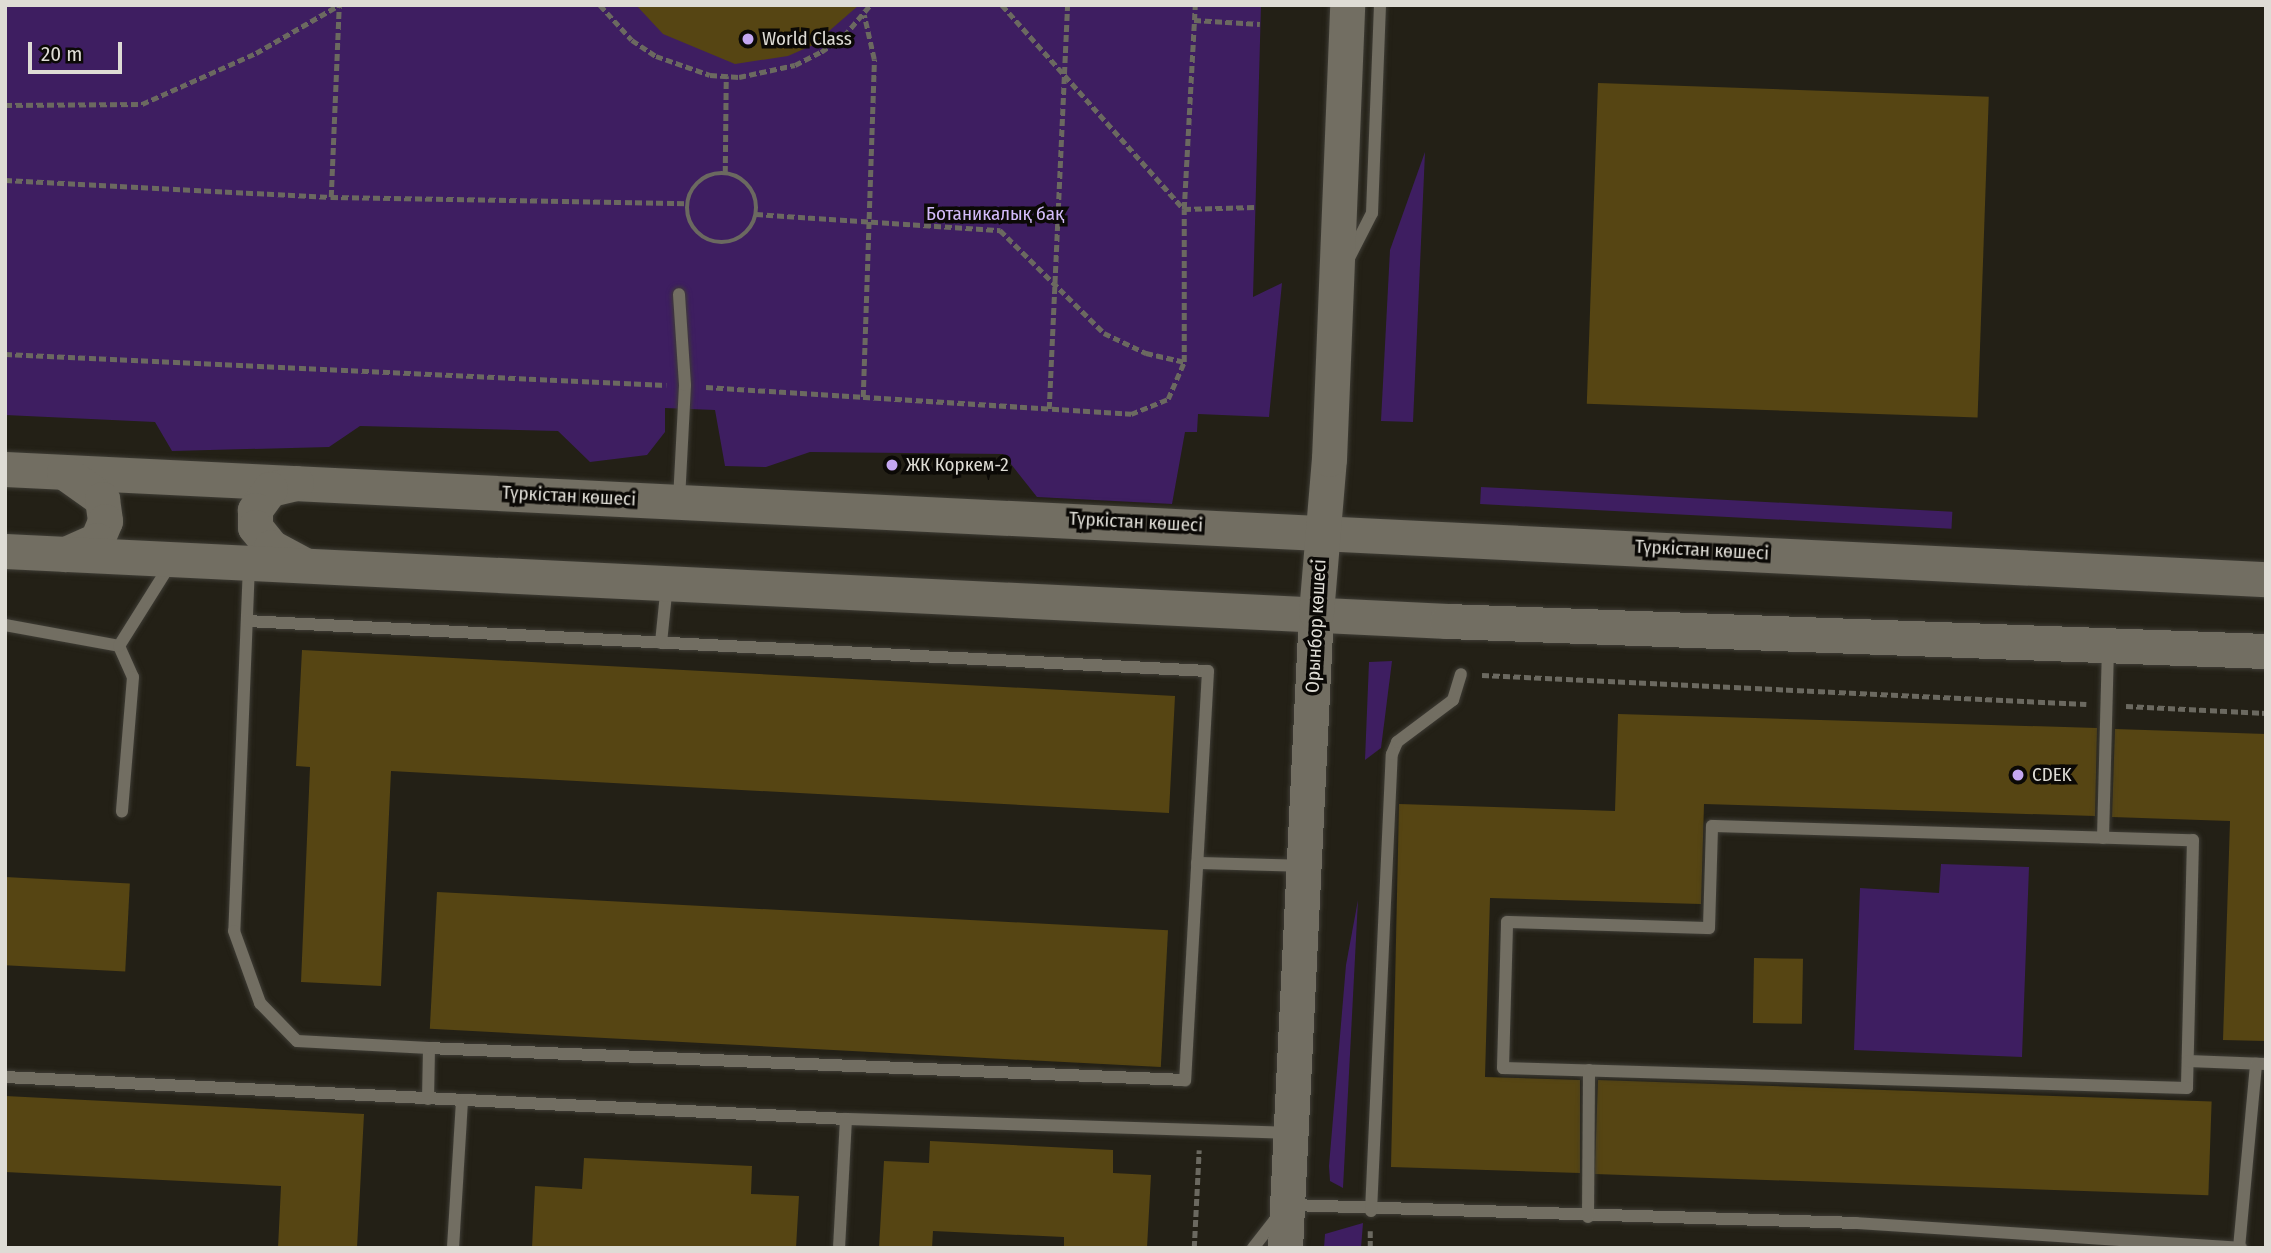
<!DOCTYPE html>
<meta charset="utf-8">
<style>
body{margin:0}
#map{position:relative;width:2271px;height:1253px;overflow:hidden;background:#232016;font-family:"Fira Sans Condensed",sans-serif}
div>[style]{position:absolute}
.green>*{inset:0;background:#3e1e61;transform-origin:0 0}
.building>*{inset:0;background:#564513;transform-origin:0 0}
.path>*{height:4.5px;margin-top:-2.25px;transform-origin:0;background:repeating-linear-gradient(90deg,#6b6960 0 7px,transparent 0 10.5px)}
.path>.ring{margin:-2.25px;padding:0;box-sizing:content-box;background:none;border:4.5px solid #6b6960;border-radius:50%}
.roads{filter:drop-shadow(0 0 2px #3e3c35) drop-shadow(0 0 2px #3e3c35)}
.lane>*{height:12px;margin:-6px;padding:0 6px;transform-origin:6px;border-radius:6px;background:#726e62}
.secondary>*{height:35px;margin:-17.5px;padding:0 17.5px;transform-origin:17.5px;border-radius:17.5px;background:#726e62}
.dots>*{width:19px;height:19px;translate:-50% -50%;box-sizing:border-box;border:4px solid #0b0906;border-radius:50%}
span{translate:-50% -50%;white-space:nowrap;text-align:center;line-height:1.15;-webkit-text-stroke:7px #0b0906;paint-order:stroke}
.poi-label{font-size:19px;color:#dedcd5}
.left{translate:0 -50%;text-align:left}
.park-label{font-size:19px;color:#d3bbf9}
.street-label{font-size:19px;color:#dedcd5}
.frame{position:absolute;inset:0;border:7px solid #dedcd5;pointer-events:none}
.scale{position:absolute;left:28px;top:42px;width:94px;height:32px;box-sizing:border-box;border:4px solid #dedcd5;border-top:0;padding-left:9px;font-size:21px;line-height:24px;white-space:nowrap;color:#dedcd5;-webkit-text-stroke:5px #0b0906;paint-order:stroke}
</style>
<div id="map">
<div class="green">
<i style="clip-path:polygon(5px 5px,1261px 5px,1253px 297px,1282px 283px,1269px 417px,1198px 414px,1197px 432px,1185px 432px,1172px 504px,1037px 497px,1003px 454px,810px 452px,766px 467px,725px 466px,715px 410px,665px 408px,665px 432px,647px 455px,590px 462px,558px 431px,360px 426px,329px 447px,172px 451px,155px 422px,5px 415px)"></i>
<i style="clip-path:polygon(1425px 152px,1413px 422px,1381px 421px,1390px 250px)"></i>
<i style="left:1481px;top:487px;width:472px;height:17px;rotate:3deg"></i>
<i style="clip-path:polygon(1392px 661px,1381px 748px,1365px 760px,1369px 662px)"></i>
<i style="clip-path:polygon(1941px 864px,2029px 867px,2022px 1057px,1854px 1050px,1860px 888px,1939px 893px)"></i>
<i style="clip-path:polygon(1358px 900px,1343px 1188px,1330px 1181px,1329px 1166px,1346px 965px)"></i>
<i style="clip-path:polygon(1363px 1223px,1361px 1248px,1324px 1248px,1325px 1234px)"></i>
</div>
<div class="building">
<i style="clip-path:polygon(636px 5px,859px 5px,813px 45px,788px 56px,735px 64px,663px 34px)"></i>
<i style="left:1598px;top:83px;width:391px;height:321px;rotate:2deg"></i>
<i style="clip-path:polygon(302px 650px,1175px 696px,1169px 813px,391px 771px,381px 986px,301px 982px,310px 767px,296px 766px)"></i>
<i style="clip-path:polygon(1618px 714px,2097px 728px,2095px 816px,1704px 804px,1701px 904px,1490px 898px,1485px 1077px,1580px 1080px,1580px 1173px,1391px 1167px,1399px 804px,1615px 811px)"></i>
<i style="clip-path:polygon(2115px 729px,2266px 734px,2266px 1041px,2223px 1040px,2230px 821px,2112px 817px)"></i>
<i style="left:5px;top:877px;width:125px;height:88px;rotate:3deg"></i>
<i style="left:437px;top:892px;width:732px;height:137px;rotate:3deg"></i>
<i style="left:1754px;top:958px;width:49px;height:65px;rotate:1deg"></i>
<i style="left:1598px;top:1080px;width:614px;height:94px;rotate:2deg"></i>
<i style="clip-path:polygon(5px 1096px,364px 1114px,357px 1248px,278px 1248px,281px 1186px,5px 1172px)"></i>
<i style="clip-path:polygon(930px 1141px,1113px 1150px,1113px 1173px,1151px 1175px,1147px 1248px,1064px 1248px,1064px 1237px,933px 1231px,932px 1248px,879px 1248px,884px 1161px,929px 1163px)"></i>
<i style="clip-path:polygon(584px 1158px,752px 1166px,751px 1194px,799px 1196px,796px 1248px,532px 1248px,535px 1186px,582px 1189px)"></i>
</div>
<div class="path">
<i style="left:600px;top:5px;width:47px;rotate:47.6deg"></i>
<i style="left:632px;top:40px;width:29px;rotate:34deg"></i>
<i style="left:656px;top:56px;width:57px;rotate:19.4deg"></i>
<i style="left:710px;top:75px;width:29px;rotate:4deg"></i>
<i style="left:739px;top:77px;width:57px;rotate:-12.1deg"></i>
<i style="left:795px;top:65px;width:29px;rotate:-27deg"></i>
<i style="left:821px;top:52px;width:28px;rotate:-35deg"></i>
<i style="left:844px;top:36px;width:40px;rotate:-50deg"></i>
<i style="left:1002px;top:5px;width:273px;rotate:48.3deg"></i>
<i style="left:1184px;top:209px;width:71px;rotate:-1.6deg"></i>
<i style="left:1194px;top:20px;width:66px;rotate:3.5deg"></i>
<i style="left:5px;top:105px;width:137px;rotate:-0.4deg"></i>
<i style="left:142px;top:104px;width:125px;rotate:-24.1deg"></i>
<i style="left:256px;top:53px;width:96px;rotate:-30deg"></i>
<i style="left:725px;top:173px;width:97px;rotate:-89.4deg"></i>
<i class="ring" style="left:687px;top:173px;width:65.5px;height:65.5px"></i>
<i style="left:5px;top:180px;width:326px;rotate:3deg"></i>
<i style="left:331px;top:197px;width:356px;rotate:1deg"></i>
<i style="left:331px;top:197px;width:191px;rotate:-87.6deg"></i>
<i style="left:756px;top:214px;width:245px;rotate:3.8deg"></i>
<i style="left:1000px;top:230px;width:146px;rotate:44.7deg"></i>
<i style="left:1104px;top:333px;width:47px;rotate:25.5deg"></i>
<i style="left:1146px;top:353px;width:39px;rotate:13deg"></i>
<i style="left:5px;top:354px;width:662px;rotate:2.69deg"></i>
<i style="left:706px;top:387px;width:426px;rotate:3.6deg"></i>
<i style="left:1131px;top:414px;width:40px;rotate:-22deg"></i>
<i style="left:1168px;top:399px;width:40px;rotate:-66.6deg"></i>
<i style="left:1184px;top:362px;width:153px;rotate:-90deg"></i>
<i style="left:1184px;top:209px;width:204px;rotate:-86.9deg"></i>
<i style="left:863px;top:397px;width:338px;rotate:-88.1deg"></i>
<i style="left:874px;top:59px;width:45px;rotate:-102.8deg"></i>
<i style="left:1049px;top:409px;width:404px;rotate:-87.4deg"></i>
<i style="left:1482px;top:675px;width:605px;rotate:2.75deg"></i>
<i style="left:2126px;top:706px;width:140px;rotate:2.9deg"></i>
<i style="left:1194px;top:1248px;width:98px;rotate:-87.1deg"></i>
<i style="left:1370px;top:1248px;width:17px;rotate:-90deg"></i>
</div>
<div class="roads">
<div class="lane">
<i style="left:1348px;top:260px;width:53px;rotate:-62.9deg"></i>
<i style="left:1372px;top:213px;width:208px;rotate:-87.8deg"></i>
<i style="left:679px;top:500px;width:115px;rotate:-87deg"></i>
<i style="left:685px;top:385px;width:91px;rotate:-93.8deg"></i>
<i style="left:249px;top:565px;width:366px;rotate:92.3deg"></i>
<i style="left:234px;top:931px;width:77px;rotate:70.1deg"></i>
<i style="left:260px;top:1003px;width:53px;rotate:45.8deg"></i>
<i style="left:297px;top:1041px;width:132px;rotate:3deg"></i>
<i style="left:429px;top:1048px;width:51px;rotate:91.1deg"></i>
<i style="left:247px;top:621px;width:962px;rotate:2.98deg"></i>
<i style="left:1208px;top:671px;width:410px;rotate:93.2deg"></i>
<i style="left:1185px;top:1080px;width:757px;rotate:-177.58deg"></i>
<i style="left:5px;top:625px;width:116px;rotate:10.4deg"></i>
<i style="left:119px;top:646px;width:34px;rotate:66deg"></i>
<i style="left:133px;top:677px;width:135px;rotate:94.7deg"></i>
<i style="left:661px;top:643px;width:59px;rotate:-84.2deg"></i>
<i style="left:119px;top:646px;width:98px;rotate:-57.9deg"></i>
<i style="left:1712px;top:826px;width:481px;rotate:1.7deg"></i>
<i style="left:2193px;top:840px;width:248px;rotate:91.4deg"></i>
<i style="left:2187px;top:1088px;width:684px;rotate:-178.33deg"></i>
<i style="left:1503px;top:1068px;width:146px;rotate:-88.4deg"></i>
<i style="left:1507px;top:922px;width:202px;rotate:1.7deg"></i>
<i style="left:1709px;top:928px;width:102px;rotate:-88.3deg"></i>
<i style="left:2103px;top:838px;width:192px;rotate:-88.5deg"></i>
<i style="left:1197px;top:863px;width:105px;rotate:1.6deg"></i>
<i style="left:2188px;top:1061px;width:78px;rotate:2.2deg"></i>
<i style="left:5px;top:1077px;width:842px;rotate:2.86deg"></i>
<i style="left:846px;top:1119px;width:442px;rotate:1.8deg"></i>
<i style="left:1291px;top:1205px;width:565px;rotate:1.82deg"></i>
<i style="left:1856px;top:1223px;width:386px;rotate:3.7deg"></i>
<i style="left:1371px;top:1211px;width:457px;rotate:-87.4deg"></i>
<i style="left:1392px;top:754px;width:13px;rotate:-67deg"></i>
<i style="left:1397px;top:742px;width:70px;rotate:-36.9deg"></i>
<i style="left:1453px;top:700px;width:27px;rotate:-73deg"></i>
<i style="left:1588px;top:1217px;width:147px;rotate:-89.6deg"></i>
<i style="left:453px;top:1248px;width:147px;rotate:-86.5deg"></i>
<i style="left:839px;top:1248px;width:129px;rotate:-86.9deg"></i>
<i style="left:1253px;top:1248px;width:41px;rotate:-52deg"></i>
<i style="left:2239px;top:1248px;width:185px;rotate:-84.7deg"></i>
</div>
<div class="secondary">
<i style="left:5px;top:469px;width:2264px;rotate:2.79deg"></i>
<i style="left:64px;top:472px;width:47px;rotate:35.4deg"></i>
<i style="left:102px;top:499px;width:22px;rotate:82deg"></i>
<i style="left:105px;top:521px;width:21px;rotate:113deg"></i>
<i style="left:97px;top:540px;width:35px;rotate:156deg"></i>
<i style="left:296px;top:483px;width:27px;rotate:167deg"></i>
<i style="left:270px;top:489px;width:26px;rotate:126deg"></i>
<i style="left:255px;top:510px;width:17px;rotate:90deg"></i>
<i style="left:255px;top:527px;width:26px;rotate:51deg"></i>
<i style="left:271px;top:547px;width:38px;rotate:28deg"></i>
<i style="left:5px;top:551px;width:1444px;rotate:2.78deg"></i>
<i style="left:1447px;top:621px;width:820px;rotate:2.1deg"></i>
<i style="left:1285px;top:1248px;width:636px;rotate:-87.21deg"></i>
<i style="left:1316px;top:613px;width:155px;rotate:-85.2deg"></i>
<i style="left:1329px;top:459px;width:454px;rotate:-87.7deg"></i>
</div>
</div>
<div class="dots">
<i style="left:748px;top:39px;background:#c4a7f1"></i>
<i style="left:892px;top:465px;background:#c4a7f1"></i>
<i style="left:2018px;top:775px;background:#c4a7f1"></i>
</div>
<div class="poi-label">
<span class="left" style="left:762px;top:39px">World Class</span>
<span class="left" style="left:906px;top:465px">ЖК Коркем-2</span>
<span class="left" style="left:2032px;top:775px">CDEK</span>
</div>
<div class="park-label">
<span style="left:995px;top:214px">Ботаникалық бақ</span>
</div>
<div class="street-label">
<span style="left:569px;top:496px;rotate:3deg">Түркістан көшесі</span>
<span style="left:1136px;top:522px;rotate:3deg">Түркістан көшесі</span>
<span style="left:1702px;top:550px;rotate:3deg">Түркістан көшесі</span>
<span style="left:1316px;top:626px;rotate:-87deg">Орынбор көшесі</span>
</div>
<div class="frame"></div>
<div class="scale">20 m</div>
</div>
